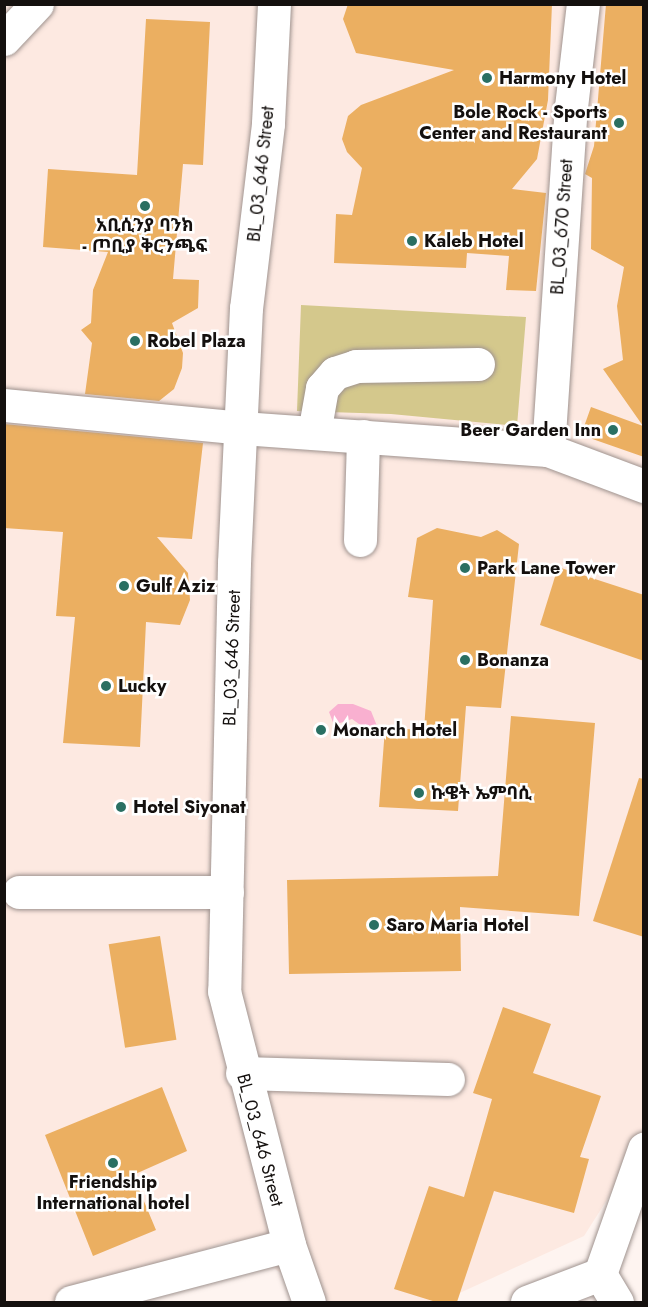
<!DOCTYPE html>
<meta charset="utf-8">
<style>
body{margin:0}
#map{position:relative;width:648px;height:1307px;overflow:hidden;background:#fef4f0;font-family:Jost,"Noto Sans Ethiopic",sans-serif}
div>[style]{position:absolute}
.built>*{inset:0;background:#fde9e1}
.green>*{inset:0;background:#d4c88c}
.water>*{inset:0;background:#f9b0d0}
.building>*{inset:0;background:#ebaf61;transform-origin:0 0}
.roads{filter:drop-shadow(0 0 2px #9f938f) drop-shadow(0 0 2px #9f938f)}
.minor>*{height:33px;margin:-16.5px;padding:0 16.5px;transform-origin:16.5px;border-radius:16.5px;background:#fff}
.dots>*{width:16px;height:16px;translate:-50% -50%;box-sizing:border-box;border:3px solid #fff;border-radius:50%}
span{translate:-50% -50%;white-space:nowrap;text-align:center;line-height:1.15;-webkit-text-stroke:5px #fff;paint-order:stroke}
.poi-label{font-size:18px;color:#14100e;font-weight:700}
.left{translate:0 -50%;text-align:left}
.right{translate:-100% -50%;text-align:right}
.street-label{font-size:18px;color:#14100e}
.frame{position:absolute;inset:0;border:6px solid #14100e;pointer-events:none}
</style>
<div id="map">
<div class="built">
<i style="clip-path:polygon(5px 5px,643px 5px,643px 1143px,584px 1236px,440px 1302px,324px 1302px,232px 1240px,53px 1302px,5px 1302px)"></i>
</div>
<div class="green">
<i style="clip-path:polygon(301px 305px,526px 317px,517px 426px,391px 414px,297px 411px)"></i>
</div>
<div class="water">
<i style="clip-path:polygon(338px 704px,353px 704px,371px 711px,377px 726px,366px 729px,352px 719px,334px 725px,329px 712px)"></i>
</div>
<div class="building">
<i style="clip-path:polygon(348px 4px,552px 4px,548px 100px,537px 159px,512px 189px,546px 193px,536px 291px,506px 290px,509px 256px,467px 253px,466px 268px,334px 263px,336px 214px,352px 215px,362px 168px,347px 152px,342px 139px,348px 116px,361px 105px,454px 70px,356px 53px,343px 19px)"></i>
<i style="clip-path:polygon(606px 4px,644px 4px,644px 457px,581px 435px,591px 407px,643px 426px,603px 369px,623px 360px,617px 306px,624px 267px,591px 249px,592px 178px,585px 174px,594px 146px)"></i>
<i style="clip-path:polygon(146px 19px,210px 22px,203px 165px,183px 164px,173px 279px,199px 280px,198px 308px,172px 323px,183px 353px,182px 368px,174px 389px,159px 401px,85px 394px,92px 343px,81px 330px,91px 323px,93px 290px,108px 252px,43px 247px,48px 169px,137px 175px)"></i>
<i style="clip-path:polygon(4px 424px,203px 443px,192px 539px,157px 537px,188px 573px,190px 600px,180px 625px,146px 622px,140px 747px,63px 743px,75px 617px,56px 616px,63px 532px,4px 528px)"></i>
<i style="clip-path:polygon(437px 528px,481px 537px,497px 530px,519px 544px,501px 708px,466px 706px,458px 811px,379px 807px,385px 728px,424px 730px,433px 600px,408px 597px,417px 538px)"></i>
<i style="clip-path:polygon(558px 567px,644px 595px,644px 661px,540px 625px)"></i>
<i style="clip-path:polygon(511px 716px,595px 723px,579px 916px,460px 907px,461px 971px,289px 974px,287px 880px,498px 876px)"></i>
<i style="clip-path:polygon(639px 778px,644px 779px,644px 937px,593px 921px)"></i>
<i style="left:160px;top:936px;width:105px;height:52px;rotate:81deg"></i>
<i style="clip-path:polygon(503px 1007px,551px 1024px,533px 1073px,601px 1096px,580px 1157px,589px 1159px,574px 1213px,494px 1191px,457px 1302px,436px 1302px,394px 1289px,429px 1186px,464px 1197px,492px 1099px,473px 1093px)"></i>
<i style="clip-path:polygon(162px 1087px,187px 1151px,133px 1175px,156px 1230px,93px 1256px,45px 1135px)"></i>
</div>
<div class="roads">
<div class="minor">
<i style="left:274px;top:4px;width:120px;rotate:92.9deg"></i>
<i style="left:268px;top:124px;width:185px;rotate:96.8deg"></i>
<i style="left:246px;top:308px;width:255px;rotate:92.7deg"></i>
<i style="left:234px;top:563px;width:428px;rotate:91.3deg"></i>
<i style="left:224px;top:991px;width:262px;rotate:75.6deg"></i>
<i style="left:289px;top:1245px;width:60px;rotate:70.7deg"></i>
<i style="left:4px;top:39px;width:48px;rotate:-46.7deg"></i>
<i style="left:4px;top:405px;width:238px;rotate:5.5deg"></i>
<i style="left:241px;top:428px;width:308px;rotate:4.1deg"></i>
<i style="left:548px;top:450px;width:103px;rotate:20.6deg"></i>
<i style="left:314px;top:433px;width:46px;rotate:-79.9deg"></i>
<i style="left:322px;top:388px;width:20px;rotate:-49deg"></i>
<i style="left:335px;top:373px;width:22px;rotate:-18deg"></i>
<i style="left:356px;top:366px;width:122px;rotate:-0.9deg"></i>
<i style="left:548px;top:450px;width:344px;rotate:-86.2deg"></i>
<i style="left:571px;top:107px;width:104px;rotate:-83.4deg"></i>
<i style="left:360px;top:540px;width:104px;rotate:-88.3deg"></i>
<i style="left:19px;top:892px;width:208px"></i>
<i style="left:242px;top:1073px;width:206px;rotate:1.7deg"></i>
<i style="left:600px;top:1274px;width:133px;rotate:-70.6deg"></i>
<i style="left:600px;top:1274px;width:33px;rotate:59deg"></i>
<i style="left:71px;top:1302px;width:225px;rotate:-14.7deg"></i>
<i style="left:527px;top:1302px;width:78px;rotate:-21deg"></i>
</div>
</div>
<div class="dots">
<i style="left:487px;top:78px;background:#2a6f62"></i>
<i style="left:619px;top:123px;background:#2a6f62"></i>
<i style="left:145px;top:206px;background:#2a6f62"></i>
<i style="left:412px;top:241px;background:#2a6f62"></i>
<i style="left:135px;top:341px;background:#2a6f62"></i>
<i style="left:613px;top:430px;background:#2a6f62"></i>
<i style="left:465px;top:568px;background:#2a6f62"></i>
<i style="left:124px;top:586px;background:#2a6f62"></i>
<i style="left:465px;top:660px;background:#2a6f62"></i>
<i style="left:106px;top:686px;background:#2a6f62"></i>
<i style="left:321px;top:730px;background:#2a6f62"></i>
<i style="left:419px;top:793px;background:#2a6f62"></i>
<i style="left:121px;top:807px;background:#2a6f62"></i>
<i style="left:374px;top:925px;background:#2a6f62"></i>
<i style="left:113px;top:1163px;background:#2a6f62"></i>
</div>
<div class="poi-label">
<span class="left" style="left:499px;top:78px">Harmony Hotel</span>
<span class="right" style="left:607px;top:123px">Bole Rock - Sports<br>Center and Restaurant</span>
<span style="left:145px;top:236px">አቢሲንያ ባንክ<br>- ጦቢያ ቅርንጫፍ</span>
<span class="left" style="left:424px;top:241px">Kaleb Hotel</span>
<span class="left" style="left:147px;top:341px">Robel Plaza</span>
<span class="right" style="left:601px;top:430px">Beer Garden Inn</span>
<span class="left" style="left:477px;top:568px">Park Lane Tower</span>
<span class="left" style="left:136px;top:586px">Gulf Aziz</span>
<span class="left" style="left:477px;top:660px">Bonanza</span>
<span class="left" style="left:118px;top:686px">Lucky</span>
<span class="left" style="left:333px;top:730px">Monarch Hotel</span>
<span class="left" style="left:431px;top:793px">ኩዌት ኤምባሲ</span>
<span class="left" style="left:133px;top:807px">Hotel Siyonat</span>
<span class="left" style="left:386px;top:925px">Saro Maria Hotel</span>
<span style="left:113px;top:1193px">Friendship<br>International hotel</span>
</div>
<div class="street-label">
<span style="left:261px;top:174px;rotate:-84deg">BL_03_646 Street</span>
<span style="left:562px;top:227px;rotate:-86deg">BL_03_670 Street</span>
<span style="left:232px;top:658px;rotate:-88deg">BL_03_646 Street</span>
<span style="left:260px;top:1140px;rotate:75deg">BL_03_646 Street</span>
</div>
<div class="frame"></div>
</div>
